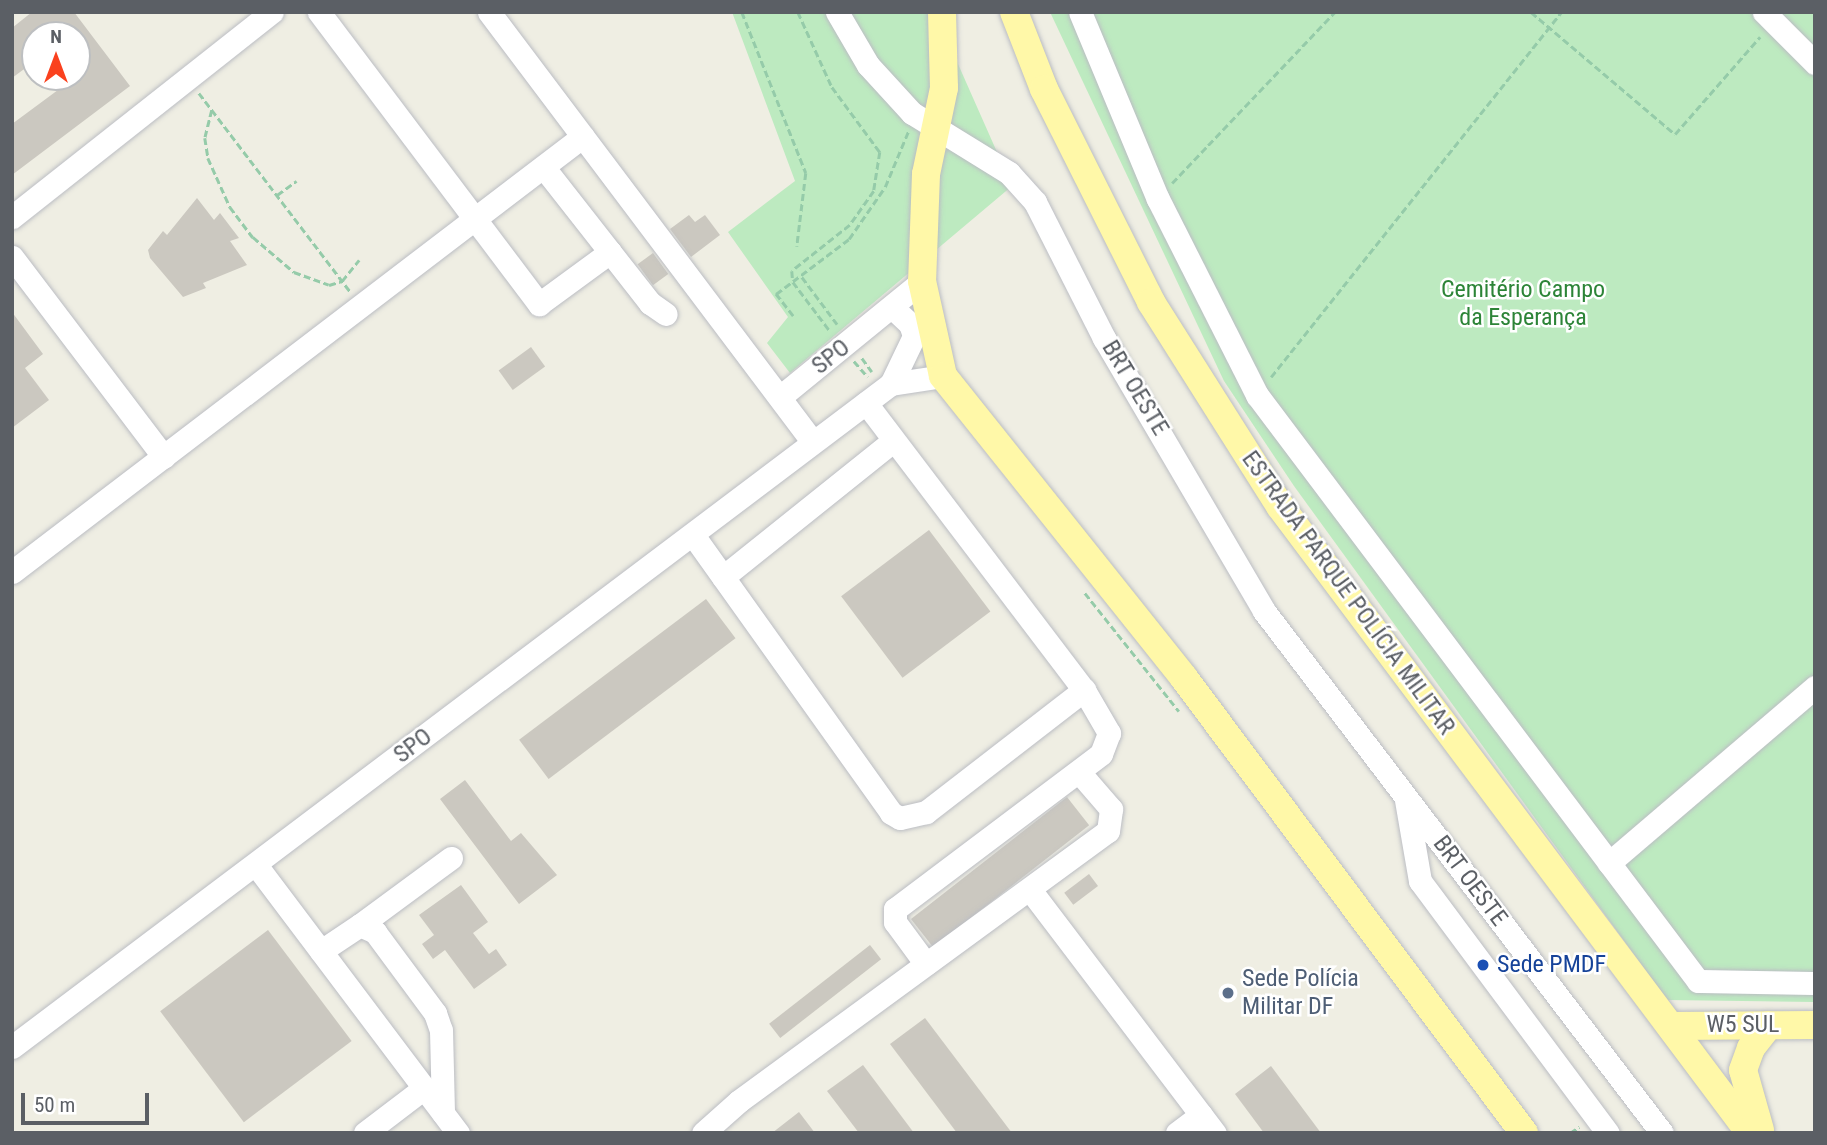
<!DOCTYPE html>
<meta charset="utf-8">
<style>
body{margin:0}
#map{position:relative;width:1827px;height:1145px;overflow:hidden;background:#efeee3;font-family:"Roboto Condensed",sans-serif}
div>[style]{position:absolute}
.green>*{inset:0;background:#bdeac0}
.building>*{inset:0;background:#cbc8c0;transform-origin:0 0}
.path>*{height:2.5px;margin-top:-1.25px;transform-origin:0;background:repeating-linear-gradient(90deg,#95cba9 0 7px,transparent 0 10.5px)}
.roads{filter:drop-shadow(0 0 2px #bbbdc3) drop-shadow(0 0 2px #bbbdc3)}
.minor>*{height:23px;margin:-11.5px;padding:0 11.5px;transform-origin:11.5px;border-radius:11.5px;background:#fff}
.major>*{height:28px;margin:-14px;padding:0 14px;transform-origin:14px;border-radius:14px;background:#fff8a8}
.dots>*{width:19px;height:19px;translate:-50% -50%;box-sizing:border-box;border:4px solid #fff;border-radius:50%}
span{translate:-50% -50%;white-space:nowrap;text-align:center;line-height:1.15;-webkit-text-stroke:5px #fff;paint-order:stroke}
.park-label{font-size:24px;color:#2c8437}
.street-label{font-size:24px;color:#5b5f65}
.transit-label{font-size:24px;color:#164399}
.left{translate:0 -50%;text-align:left}
.service-label{font-size:24px;color:#4e5e75}
.frame{position:absolute;inset:0;border:14px solid #5b5f65;pointer-events:none}
.north{position:absolute;left:21px;top:21px;width:70px;height:70px;box-sizing:border-box;background:#fff;border:2px solid #bdbfc1;border-radius:50%;rotate:0deg;font-size:19px;font-weight:700;line-height:28px;text-align:center;color:#5b5f65}
.north::after{content:'';display:block;margin:auto;width:24px;height:32px;background:#fa411e;clip-path:polygon(50% 0,100% 100%,50% 72%,0 100%)}
.scale{position:absolute;left:21px;top:1093px;width:128px;height:32px;box-sizing:border-box;border:4px solid #5b5f65;border-top:0;padding-left:9px;font-size:21px;line-height:24px;white-space:nowrap;color:#5b5f65;-webkit-text-stroke:5px #fff;paint-order:stroke}
</style>
<div id="map">
<div class="green">
<i style="clip-path:polygon(732px 12px,935px 12px,1012px 186px,790px 373px,767px 343px,788px 317px,728px 232px,795px 181px)"></i>
<i style="clip-path:polygon(1050px 12px,1815px 12px,1815px 1002px,1667px 1000px,1294px 486px,1224px 381px)"></i>
</div>
<div class="building">
<i style="clip-path:polygon(32px 12px,74px 12px,130px 86px,12px 175px,12px 124px,89px 67px,77px 51px,77px 35px,35px 35px,35px 61px,12px 78px,12px 28px)"></i>
<i style="clip-path:polygon(197px 198px,214px 220px,220px 213px,239px 238px,230px 241px,247px 265px,203px 283px,206px 288px,183px 297px,150px 258px,148px 250px,163px 231px,167px 235px)"></i>
<i style="clip-path:polygon(689px 215px,695px 222px,705px 215px,720px 235px,691px 257px,670px 229px)"></i>
<i style="left:653px;top:253px;width:26px;height:19px;rotate:54deg"></i>
<i style="clip-path:polygon(12px 312px,43px 354px,25px 368px,49px 400px,12px 428px)"></i>
<i style="left:531px;top:347px;width:24px;height:40px;rotate:54deg"></i>
<i style="left:929px;top:530px;width:102px;height:110px;rotate:53deg"></i>
<i style="left:706px;top:599px;width:49px;height:234px;rotate:53deg"></i>
<i style="clip-path:polygon(465px 780px,511px 841px,521px 833px,557px 875px,519px 904px,440px 799px)"></i>
<i style="left:1067px;top:797px;width:36px;height:198px;rotate:52deg"></i>
<i style="left:1089px;top:874px;width:15px;height:31px;rotate:53deg"></i>
<i style="clip-path:polygon(461px 885px,488px 922px,473px 933px,489px 954px,496px 949px,507px 965px,474px 989px,445px 950px,433px 959px,422px 944px,434px 935px,419px 915px)"></i>
<i style="left:268px;top:930px;width:139px;height:135px;rotate:53deg"></i>
<i style="left:870px;top:945px;width:18px;height:128px;rotate:52deg"></i>
<i style="clip-path:polygon(925px 1018px,1012px 1133px,957px 1133px,890px 1044px)"></i>
<i style="clip-path:polygon(863px 1065px,914px 1133px,859px 1133px,827px 1091px)"></i>
<i style="clip-path:polygon(1271px 1066px,1321px 1133px,1264px 1133px,1235px 1094px)"></i>
<i style="clip-path:polygon(799px 1112px,815px 1133px,772px 1133px)"></i>
</div>
<div class="path">
<i style="left:742px;top:12px;width:173px;rotate:68.3deg"></i>
<i style="left:806px;top:173px;width:74px;rotate:97deg"></i>
<i style="left:798px;top:12px;width:82px;rotate:65.6deg"></i>
<i style="left:832px;top:87px;width:81px;rotate:53.6deg"></i>
<i style="left:880px;top:152px;width:39px;rotate:99deg"></i>
<i style="left:874px;top:191px;width:42px;rotate:125.2deg"></i>
<i style="left:850px;top:225px;width:74px;rotate:141.6deg"></i>
<i style="left:792px;top:271px;width:11px;rotate:85deg"></i>
<i style="left:793px;top:282px;width:61px;rotate:52.9deg"></i>
<i style="left:1531px;top:12px;width:189px;rotate:40.3deg"></i>
<i style="left:1675px;top:134px;width:129px;rotate:-48.8deg"></i>
<i style="left:199px;top:93px;width:249px;rotate:52.7deg"></i>
<i style="left:212px;top:110px;width:29px;rotate:104deg"></i>
<i style="left:205px;top:138px;width:20px;rotate:81deg"></i>
<i style="left:208px;top:158px;width:54px;rotate:65.8deg"></i>
<i style="left:230px;top:207px;width:38px;rotate:53deg"></i>
<i style="left:253px;top:237px;width:54px;rotate:40.5deg"></i>
<i style="left:294px;top:272px;width:37px;rotate:20deg"></i>
<i style="left:329px;top:285px;width:14px;rotate:-17deg"></i>
<i style="left:342px;top:281px;width:27px;rotate:-51deg"></i>
<i style="left:1172px;top:183px;width:236px;rotate:-46.4deg"></i>
<i style="left:277px;top:195px;width:24px;rotate:-36deg"></i>
<i style="left:802px;top:277px;width:59px;rotate:53.3deg"></i>
<i style="left:793px;top:316px;width:28px;rotate:-128deg"></i>
<i style="left:776px;top:294px;width:91px;rotate:-37deg"></i>
<i style="left:849px;top:239px;width:63px;rotate:-55.3deg"></i>
<i style="left:885px;top:187px;width:60px;rotate:-67.3deg"></i>
<i style="left:862px;top:358px;width:17px;rotate:54deg"></i>
<i style="left:854px;top:361px;width:21px;rotate:49deg"></i>
<i style="left:1271px;top:377px;width:466px;rotate:-51.5deg"></i>
<i style="left:1085px;top:593px;width:151px;rotate:51.5deg"></i>
<i style="left:1570px;top:1133px;width:11px;rotate:-34deg"></i>
</div>
<div class="roads">
<div class="minor">
<i style="left:319px;top:12px;width:366px;rotate:53deg"></i>
<i style="left:539px;top:304px;width:88px;rotate:-36.2deg"></i>
<i style="left:610px;top:252px;width:105px;rotate:-128.1deg"></i>
<i style="left:489px;top:12px;width:537px;rotate:53.02deg"></i>
<i style="left:837px;top:12px;width:61px;rotate:59.7deg"></i>
<i style="left:868px;top:65px;width:65px;rotate:47.5deg"></i>
<i style="left:912px;top:113px;width:114px;rotate:31.7deg"></i>
<i style="left:1009px;top:173px;width:39px;rotate:48deg"></i>
<i style="left:1035px;top:202px;width:153px;rotate:63.1deg"></i>
<i style="left:1104px;top:338px;width:316px;rotate:59.6deg"></i>
<i style="left:1264px;top:611px;width:656px;rotate:52.68deg"></i>
<i style="left:1080px;top:12px;width:203px;rotate:67.4deg"></i>
<i style="left:1158px;top:199px;width:220px;rotate:63.2deg"></i>
<i style="left:1257px;top:395px;width:733px;rotate:53.04deg"></i>
<i style="left:1698px;top:981px;width:117px;rotate:1deg"></i>
<i style="left:1764px;top:12px;width:72px;rotate:45deg"></i>
<i style="left:12px;top:217px;width:331px;rotate:-38.3deg"></i>
<i style="left:610px;top:252px;width:65px;rotate:51.9deg"></i>
<i style="left:650px;top:303px;width:19px;rotate:35deg"></i>
<i style="left:12px;top:257px;width:251px;rotate:52.8deg"></i>
<i style="left:891px;top:384px;width:53px;rotate:-64.4deg"></i>
<i style="left:914px;top:336px;width:13px;rotate:-108deg"></i>
<i style="left:910px;top:324px;width:25px;rotate:-137deg"></i>
<i style="left:780px;top:397px;width:183px;rotate:-39.2deg"></i>
<i style="left:866px;top:403px;width:360px;rotate:52.8deg"></i>
<i style="left:1084px;top:690px;width:50px;rotate:59.8deg"></i>
<i style="left:1109px;top:733px;width:22px;rotate:111deg"></i>
<i style="left:1101px;top:754px;width:258px;rotate:143deg"></i>
<i style="left:895px;top:909px;width:13px;rotate:90deg"></i>
<i style="left:895px;top:922px;width:52px;rotate:53.6deg"></i>
<i style="left:693px;top:535px;width:341px;rotate:54.5deg"></i>
<i style="left:891px;top:813px;width:10px;rotate:29deg"></i>
<i style="left:900px;top:818px;width:27px;rotate:-13deg"></i>
<i style="left:926px;top:812px;width:200px;rotate:-37.7deg"></i>
<i style="left:12px;top:572px;width:718px;rotate:-37.36deg"></i>
<i style="left:723px;top:577px;width:218px;rotate:-38.7deg"></i>
<i style="left:1406px;top:800px;width:82px;rotate:80.2deg"></i>
<i style="left:1420px;top:881px;width:314px;rotate:53.3deg"></i>
<i style="left:1609px;top:863px;width:271px;rotate:-40.5deg"></i>
<i style="left:256px;top:865px;width:336px;rotate:53deg"></i>
<i style="left:1031px;top:891px;width:304px;rotate:52.8deg"></i>
<i style="left:360px;top:925px;width:113px;rotate:-36.4deg"></i>
<i style="left:321px;top:951px;width:47px;rotate:-33.7deg"></i>
<i style="left:360px;top:925px;width:17px;rotate:25deg"></i>
<i style="left:375px;top:932px;width:101px;rotate:53.5deg"></i>
<i style="left:435px;top:1013px;width:18px;rotate:71deg"></i>
<i style="left:441px;top:1030px;width:83px;rotate:88.6deg"></i>
<i style="left:12px;top:1047px;width:1101px;rotate:-37.03deg"></i>
<i style="left:891px;top:384px;width:53px;rotate:-8.7deg"></i>
<i style="left:365px;top:1133px;width:74px;rotate:-37.3deg"></i>
<i style="left:703px;top:1133px;width:48px;rotate:-41.6deg"></i>
<i style="left:739px;top:1101px;width:457px;rotate:-36.2deg"></i>
<i style="left:1108px;top:831px;width:22px;rotate:-82deg"></i>
<i style="left:1111px;top:809px;width:49px;rotate:-130.9deg"></i>
<i style="left:1177px;top:1133px;width:30px;rotate:-37deg"></i>
</div>
<div class="major">
<i style="left:942px;top:12px;width:76px;rotate:88.5deg"></i>
<i style="left:944px;top:88px;width:88px;rotate:101.8deg"></i>
<i style="left:926px;top:174px;width:107px;rotate:92.1deg"></i>
<i style="left:922px;top:281px;width:97px;rotate:77.5deg"></i>
<i style="left:943px;top:376px;width:386px;rotate:51.4deg"></i>
<i style="left:1184px;top:678px;width:568px;rotate:53.23deg"></i>
<i style="left:1014px;top:12px;width:83px;rotate:68.7deg"></i>
<i style="left:1044px;top:89px;width:238px;rotate:63.3deg"></i>
<i style="left:1151px;top:302px;width:241px;rotate:57.7deg"></i>
<i style="left:1280px;top:506px;width:784px;rotate:53.14deg"></i>
<i style="left:1671px;top:1026px;width:144px;rotate:-0.4deg"></i>
<i style="left:1760px;top:1130px;width:62px;rotate:-105.8deg"></i>
<i style="left:1743px;top:1070px;width:23px;rotate:-70deg"></i>
<i style="left:1751px;top:1048px;width:29px;rotate:-52deg"></i>
</div>
</div>
<div class="dots">
<i style="left:1483px;top:965px;background:#1a4fb4"></i>
<i style="left:1228px;top:993px;background:#5c6f8a"></i>
</div>
<div class="park-label">
<span style="left:1523px;top:304px">Cemitério Campo<br>da Esperança</span>
</div>
<div class="street-label">
<span style="left:831px;top:357px;rotate:-38deg">SPO</span>
<span style="left:1135px;top:388px;rotate:59deg">BRT OESTE</span>
<span style="left:1348px;top:593px;rotate:54deg">ESTRADA PARQUE POLÍCIA MILITAR</span>
<span style="left:413px;top:746px;rotate:-37deg">SPO</span>
<span style="left:1470px;top:881px;rotate:53deg">BRT OESTE</span>
<span style="left:1743px;top:1025px">W5 SUL</span>
</div>
<div class="transit-label">
<span class="left" style="left:1497px;top:965px">Sede PMDF</span>
</div>
<div class="service-label">
<span class="left" style="left:1242px;top:993px">Sede Polícia<br>Militar DF</span>
</div>
<div class="frame"></div>
<div class="north">N</div>
<div class="scale">50 m</div>
</div>
